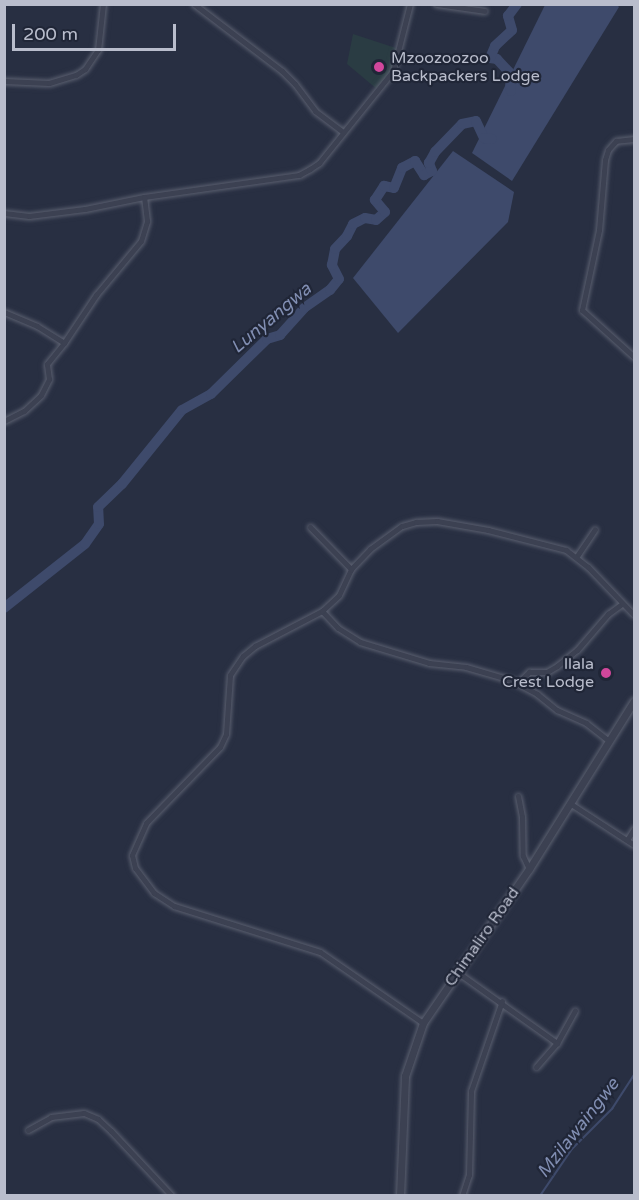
<!DOCTYPE html>
<style>
body{margin:0}
#map{position:relative;width:639px;height:1200px;overflow:hidden;background:#282f42;font-family:"Varela Round",sans-serif}
div>[style]{position:absolute}
.green>*{inset:0;background:#2a3c43}
.water>*{inset:0;background:#3e4a6b}
.stream>*{height:1.5px;margin:-0.75px;padding:0 0.75px;transform-origin:0.75px;border-radius:0.75px;background:#3e4a6b}
.river>*{height:10px;margin:-5px;padding:0 5px;transform-origin:5px;border-radius:5px;background:#3e4a6b}
.roads{filter:drop-shadow(0 0 2px #5a5f6f) drop-shadow(0 0 2px #5a5f6f)}
.minor>*{height:5px;margin:-2.5px;padding:0 2.5px;transform-origin:2.5px;border-radius:2.5px;background:#3c4152}
.tertiary>*{height:7px;margin:-3.5px;padding:0 3.5px;transform-origin:3.5px;border-radius:3.5px;background:#3c4152}
.dots>*{width:16px;height:16px;translate:-50% -50%;box-sizing:border-box;border:3px solid #202637;border-radius:50%}
span{translate:-50% -50%;white-space:nowrap;text-align:center;line-height:1.15;-webkit-text-stroke:4.5px #202637;paint-order:stroke}
.poi-label{font-size:16px;color:#b9bdcc}
.left{translate:0 -50%;text-align:left}
.right{translate:-100% -50%;text-align:right}
.street-label{font-size:16px;color:#b9bdcc}
.water-label{font-size:18px;color:#818eb2;font-style:italic}
.frame{position:absolute;inset:0;border:6px solid #b9bdcc;pointer-events:none}
.scale{position:absolute;left:12px;top:24px;width:164px;height:27px;box-sizing:border-box;border:3px solid #b9bdcc;border-top:0;padding-left:8px;font-size:18px;line-height:21px;white-space:nowrap;color:#b9bdcc;-webkit-text-stroke:4px #202637;paint-order:stroke}
</style>
<div id="map">
<div class="green">
<i style="clip-path:polygon(353px 34px,399px 49px,397px 61px,378px 90px,347px 64px)"></i>
</div>
<div class="water">
<i style="clip-path:polygon(617px 5px,619px 7px,512px 181px,472px 153px,545px 5px)"></i>
<i style="clip-path:polygon(453px 151px,514px 192px,508px 222px,398px 333px,353px 278px)"></i>
</div>
<div class="stream">
<i style="left:540px;top:1196px;width:57px;rotate:-55.8deg"></i>
<i style="left:572px;top:1149px;width:57px;rotate:-45deg"></i>
<i style="left:612px;top:1109px;width:40px;rotate:-57.1deg"></i>
</div>
<div class="river">
<i style="left:511px;top:91px;width:19px;rotate:-96deg"></i>
<i style="left:509px;top:72px;width:18px;rotate:-133deg"></i>
<i style="left:497px;top:59px;width:7px;rotate:-172deg"></i>
<i style="left:490px;top:58px;width:13px;rotate:-67deg"></i>
<i style="left:495px;top:46px;width:23px;rotate:-43deg"></i>
<i style="left:512px;top:30px;width:15px;rotate:-106deg"></i>
<i style="left:508px;top:16px;width:15px;rotate:-53deg"></i>
<i style="left:4px;top:608px;width:103px;rotate:-38.3deg"></i>
<i style="left:85px;top:544px;width:24px;rotate:-55deg"></i>
<i style="left:99px;top:524px;width:17px;rotate:-93deg"></i>
<i style="left:98px;top:507px;width:33px;rotate:-44deg"></i>
<i style="left:122px;top:484px;width:95px;rotate:-51deg"></i>
<i style="left:182px;top:410px;width:33px;rotate:-29deg"></i>
<i style="left:211px;top:394px;width:78px;rotate:-44.5deg"></i>
<i style="left:267px;top:339px;width:14px;rotate:-17deg"></i>
<i style="left:280px;top:335px;width:36px;rotate:-48deg"></i>
<i style="left:304px;top:308px;width:32px;rotate:-35deg"></i>
<i style="left:330px;top:290px;width:14px;rotate:-51deg"></i>
<i style="left:339px;top:279px;width:16px;rotate:-117deg"></i>
<i style="left:332px;top:265px;width:16px;rotate:-79deg"></i>
<i style="left:335px;top:249px;width:18px;rotate:-47deg"></i>
<i style="left:347px;top:236px;width:13px;rotate:-63deg"></i>
<i style="left:353px;top:224px;width:13px;rotate:-27deg"></i>
<i style="left:365px;top:218px;width:11px;rotate:10deg"></i>
<i style="left:376px;top:220px;width:12px;rotate:-42deg"></i>
<i style="left:385px;top:212px;width:16px;rotate:-130deg"></i>
<i style="left:375px;top:200px;width:17px;rotate:-57deg"></i>
<i style="left:384px;top:186px;width:10px;rotate:11deg"></i>
<i style="left:394px;top:188px;width:22px;rotate:-68deg"></i>
<i style="left:402px;top:168px;width:15px;rotate:-28deg"></i>
<i style="left:415px;top:161px;width:17px;rotate:57deg"></i>
<i style="left:424px;top:175px;width:9px;rotate:-27deg"></i>
<i style="left:432px;top:171px;width:9px;rotate:-111deg"></i>
<i style="left:429px;top:163px;width:13px;rotate:-61deg"></i>
<i style="left:435px;top:152px;width:39px;rotate:-46deg"></i>
<i style="left:462px;top:124px;width:14px;rotate:-12deg"></i>
<i style="left:476px;top:121px;width:19px;rotate:65deg"></i>
<i style="left:484px;top:138px;width:8px;rotate:7deg"></i>
</div>
<div class="roads">
<div class="minor">
<i style="left:194px;top:4px;width:111px;rotate:37.3deg"></i>
<i style="left:282px;top:71px;width:18px;rotate:45deg"></i>
<i style="left:295px;top:84px;width:34px;rotate:53deg"></i>
<i style="left:315px;top:111px;width:35px;rotate:37deg"></i>
<i style="left:436px;top:4px;width:49px;rotate:8.1deg"></i>
<i style="left:4px;top:81px;width:45px;rotate:2.5deg"></i>
<i style="left:49px;top:83px;width:28px;rotate:-17deg"></i>
<i style="left:76px;top:75px;width:11px;rotate:-34deg"></i>
<i style="left:85px;top:69px;width:23px;rotate:-56deg"></i>
<i style="left:98px;top:50px;width:46px;rotate:-83.8deg"></i>
<i style="left:634px;top:139px;width:18px;rotate:174deg"></i>
<i style="left:616px;top:141px;width:12px;rotate:132deg"></i>
<i style="left:608px;top:150px;width:10px;rotate:107deg"></i>
<i style="left:605px;top:160px;width:70px;rotate:94.9deg"></i>
<i style="left:599px;top:230px;width:82px;rotate:102deg"></i>
<i style="left:582px;top:310px;width:70px;rotate:42.1deg"></i>
<i style="left:4px;top:213px;width:25px;rotate:7deg"></i>
<i style="left:29px;top:216px;width:56px;rotate:-7.1deg"></i>
<i style="left:85px;top:209px;width:60px;rotate:-11.5deg"></i>
<i style="left:144px;top:197px;width:157px;rotate:-8.1deg"></i>
<i style="left:299px;top:175px;width:13px;rotate:-29deg"></i>
<i style="left:310px;top:169px;width:11px;rotate:-34deg"></i>
<i style="left:319px;top:163px;width:118px;rotate:-51.2deg"></i>
<i style="left:393px;top:71px;width:69px;rotate:-75.8deg"></i>
<i style="left:4px;top:312px;width:36px;rotate:23deg"></i>
<i style="left:37px;top:326px;width:32px;rotate:32deg"></i>
<i style="left:4px;top:421px;width:22px;rotate:-27deg"></i>
<i style="left:24px;top:411px;width:23px;rotate:-43deg"></i>
<i style="left:41px;top:395px;width:18px;rotate:-63deg"></i>
<i style="left:49px;top:379px;width:15px;rotate:-98deg"></i>
<i style="left:47px;top:364px;width:27px;rotate:-51deg"></i>
<i style="left:64px;top:343px;width:58px;rotate:-56.3deg"></i>
<i style="left:96px;top:295px;width:70px;rotate:-50.2deg"></i>
<i style="left:141px;top:241px;width:21px;rotate:-73deg"></i>
<i style="left:147px;top:221px;width:24px;rotate:-97deg"></i>
<i style="left:310px;top:527px;width:59px;rotate:45.7deg"></i>
<i style="left:577px;top:556px;width:32px;rotate:-56deg"></i>
<i style="left:322px;top:611px;width:23px;rotate:47deg"></i>
<i style="left:338px;top:628px;width:26px;rotate:32deg"></i>
<i style="left:360px;top:642px;width:72px;rotate:16.9deg"></i>
<i style="left:429px;top:663px;width:37px;rotate:6deg"></i>
<i style="left:466px;top:667px;width:47px;rotate:16.1deg"></i>
<i style="left:511px;top:680px;width:30px;rotate:28deg"></i>
<i style="left:537px;top:694px;width:26px;rotate:39deg"></i>
<i style="left:557px;top:710px;width:32px;rotate:24deg"></i>
<i style="left:586px;top:723px;width:29px;rotate:38deg"></i>
<i style="left:518px;top:683px;width:16px;rotate:-45deg"></i>
<i style="left:529px;top:672px;width:18px"></i>
<i style="left:547px;top:672px;width:12px;rotate:-31deg"></i>
<i style="left:557px;top:666px;width:26px;rotate:-39deg"></i>
<i style="left:577px;top:650px;width:48px;rotate:-49.3deg"></i>
<i style="left:608px;top:614px;width:17px;rotate:-36deg"></i>
<i style="left:518px;top:796px;width:21px;rotate:79deg"></i>
<i style="left:522px;top:817px;width:39px;rotate:89deg"></i>
<i style="left:523px;top:856px;width:14px;rotate:65deg"></i>
<i style="left:571px;top:804px;width:75px;rotate:33.1deg"></i>
<i style="left:627px;top:840px;width:13px;rotate:-58deg"></i>
<i style="left:457px;top:972px;width:123px;rotate:35.4deg"></i>
<i style="left:557px;top:1043px;width:37px;rotate:-61deg"></i>
<i style="left:423px;top:1023px;width:125px;rotate:-145.4deg"></i>
<i style="left:320px;top:952px;width:153px;rotate:-162.5deg"></i>
<i style="left:174px;top:906px;width:24px;rotate:-147deg"></i>
<i style="left:154px;top:893px;width:31px;rotate:-127deg"></i>
<i style="left:135px;top:868px;width:13px;rotate:-103deg"></i>
<i style="left:132px;top:855px;width:35px;rotate:-66deg"></i>
<i style="left:146px;top:823px;width:106px;rotate:-45.8deg"></i>
<i style="left:220px;top:747px;width:14px;rotate:-65deg"></i>
<i style="left:226px;top:734px;width:59px;rotate:-86.1deg"></i>
<i style="left:230px;top:675px;width:23px;rotate:-56deg"></i>
<i style="left:243px;top:656px;width:16px;rotate:-40deg"></i>
<i style="left:255px;top:646px;width:76px;rotate:-27.6deg"></i>
<i style="left:322px;top:611px;width:23px;rotate:-43deg"></i>
<i style="left:339px;top:595px;width:29px;rotate:-65deg"></i>
<i style="left:351px;top:569px;width:28px;rotate:-46deg"></i>
<i style="left:370px;top:549px;width:39px;rotate:-36deg"></i>
<i style="left:402px;top:526px;width:15px;rotate:-16deg"></i>
<i style="left:416px;top:522px;width:21px;rotate:-3deg"></i>
<i style="left:437px;top:521px;width:52px;rotate:10deg"></i>
<i style="left:488px;top:530px;width:81px;rotate:14.4deg"></i>
<i style="left:566px;top:550px;width:28px;rotate:38deg"></i>
<i style="left:588px;top:567px;width:66px;rotate:46.2deg"></i>
<i style="left:536px;top:1067px;width:32px;rotate:-49deg"></i>
<i style="left:28px;top:1130px;width:26px;rotate:-29deg"></i>
<i style="left:51px;top:1117px;width:33px;rotate:-7deg"></i>
<i style="left:84px;top:1113px;width:15px;rotate:23deg"></i>
<i style="left:98px;top:1119px;width:18px;rotate:43deg"></i>
<i style="left:111px;top:1131px;width:89px;rotate:46.8deg"></i>
<i style="left:462px;top:1196px;width:22px;rotate:-72deg"></i>
<i style="left:469px;top:1175px;width:84px;rotate:-88.6deg"></i>
<i style="left:471px;top:1091px;width:95px;rotate:-71deg"></i>
</div>
<div class="tertiary">
<i style="left:400px;top:1196px;width:120px;rotate:-87.6deg"></i>
<i style="left:405px;top:1076px;width:56px;rotate:-71.2deg"></i>
<i style="left:423px;top:1023px;width:187px;rotate:-55.5deg"></i>
<i style="left:529px;top:869px;width:198px;rotate:-58deg"></i>
</div>
</div>
<div class="dots">
<i style="left:379px;top:67px;background:#d1479c"></i>
<i style="left:606px;top:673px;background:#d1479c"></i>
</div>
<div class="poi-label">
<span class="left" style="left:391px;top:67px">Mzoozoozoo<br>Backpackers Lodge</span>
<span class="right" style="left:594px;top:673px">Ilala<br>Crest Lodge</span>
</div>
<div class="street-label">
<span style="left:482px;top:937px;rotate:-55deg">Chimaliro Road</span>
</div>
<div class="water-label">
<span style="left:271px;top:318px;rotate:-40deg">Lunyangwa</span>
<span style="left:578px;top:1128px;rotate:-52deg">Mzilawaingwe</span>
</div>
<div class="frame"></div>
<div class="scale">200 m</div>
</div>
